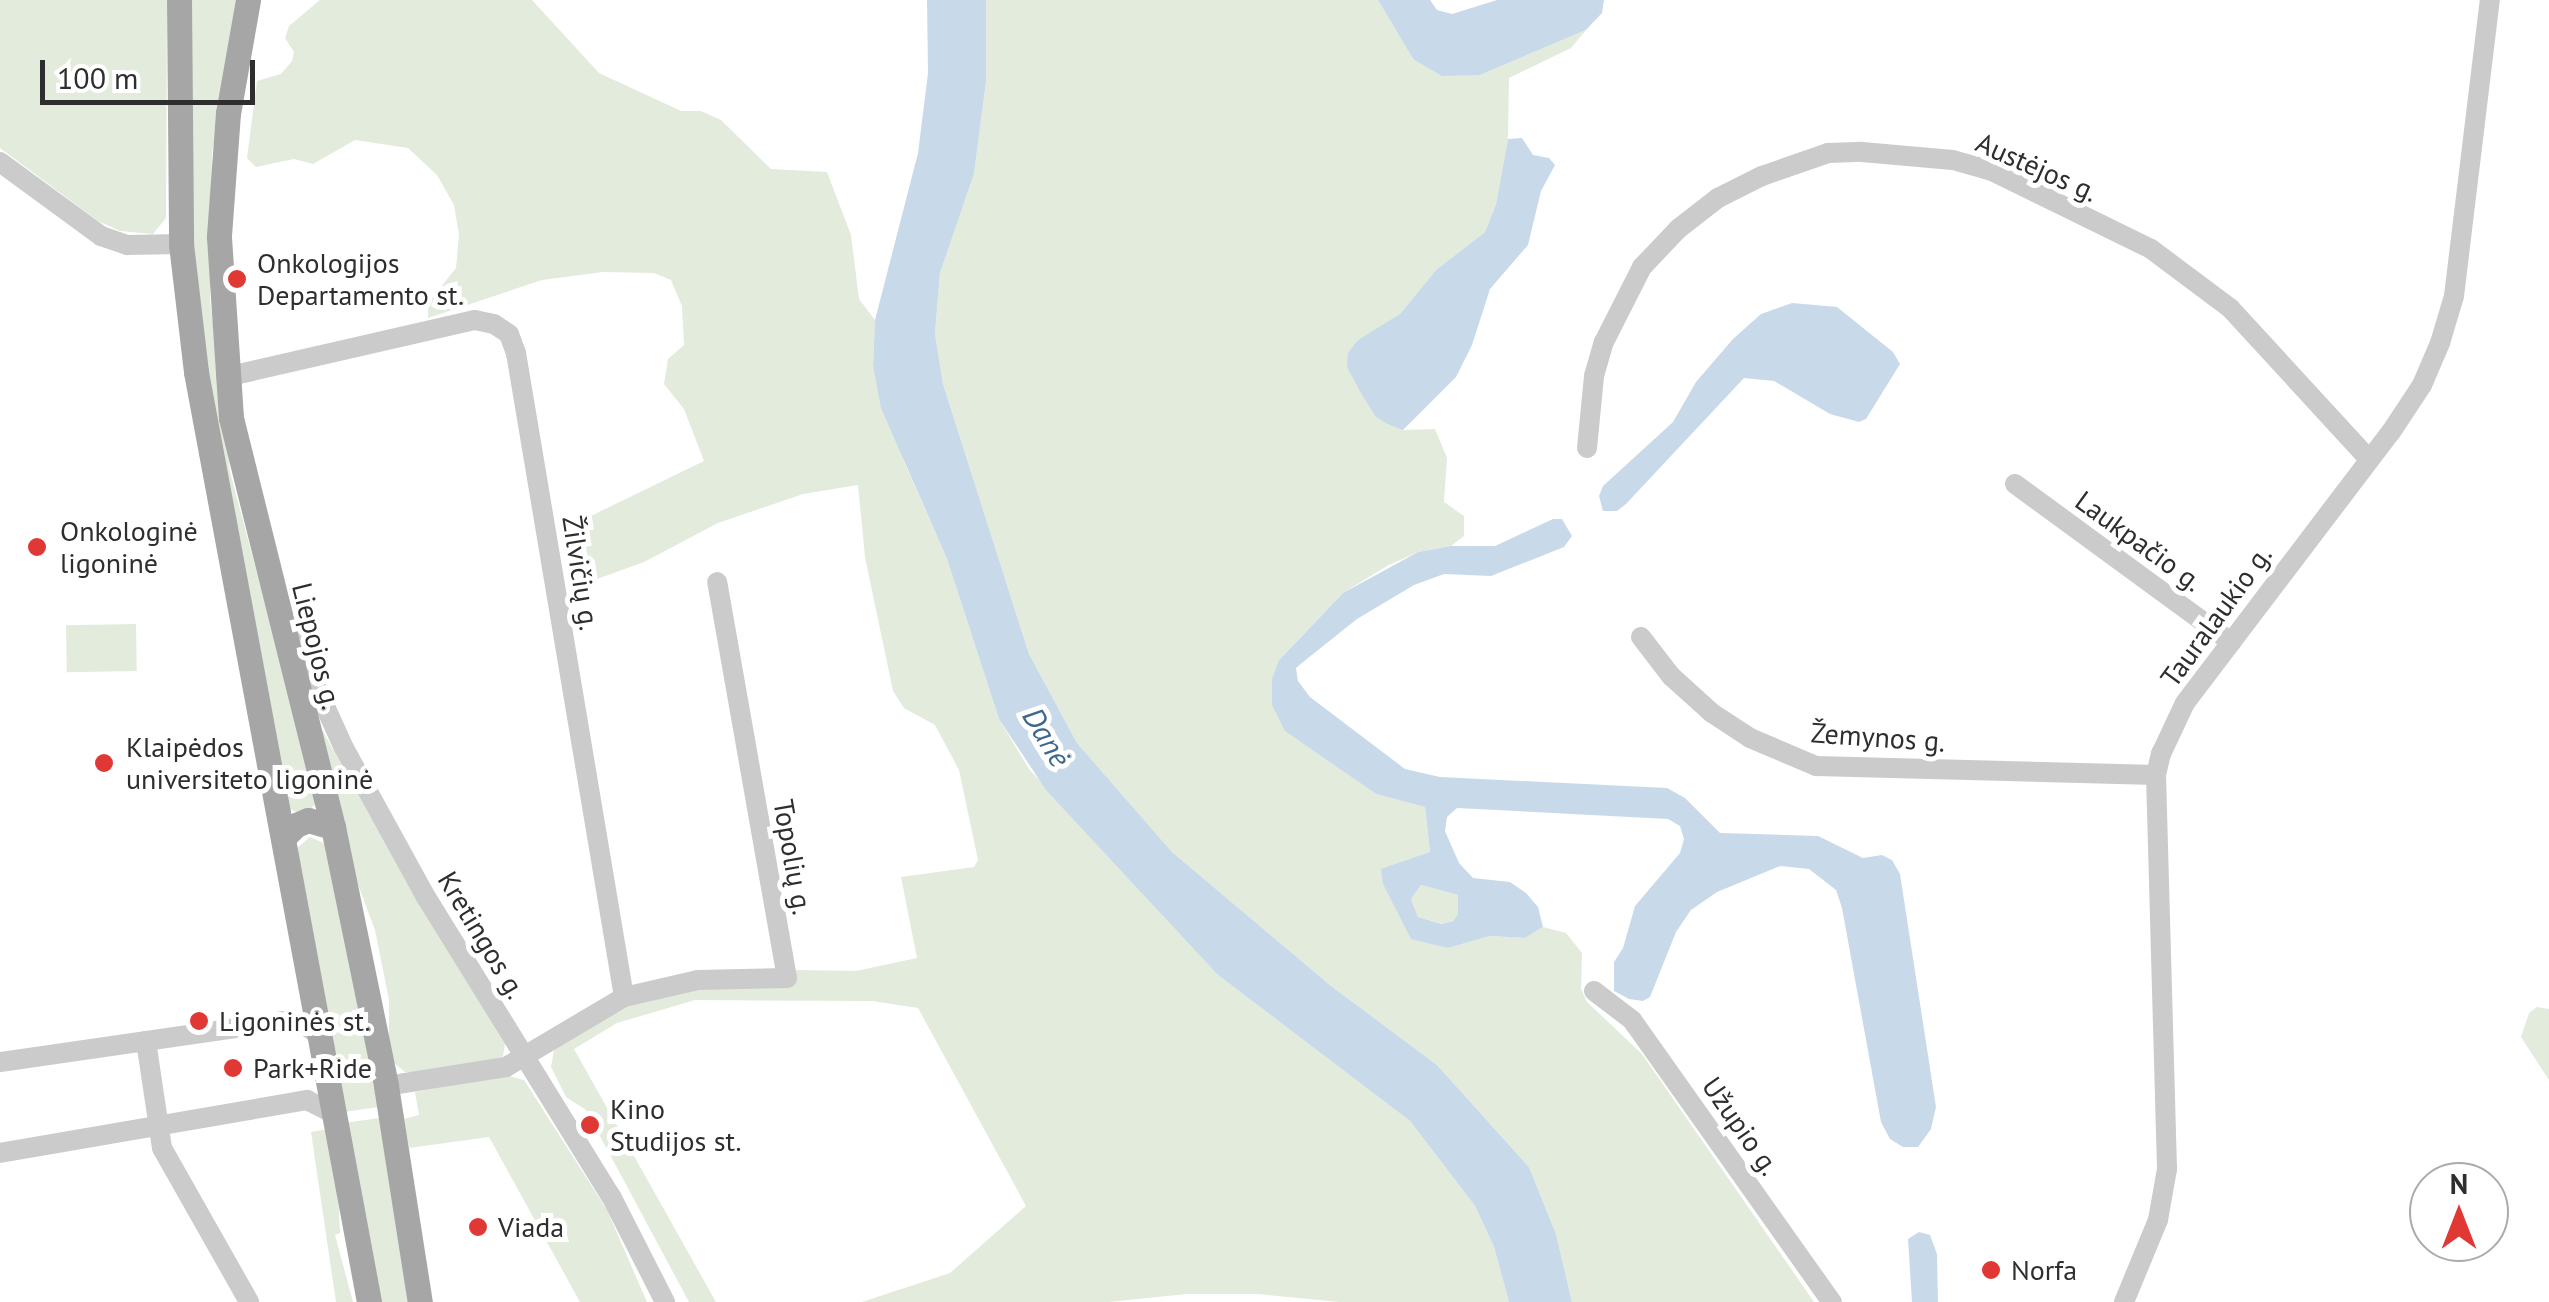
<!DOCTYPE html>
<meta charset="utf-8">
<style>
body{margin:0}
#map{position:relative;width:2549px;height:1302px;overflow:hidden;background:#fff;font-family:"PT Sans",sans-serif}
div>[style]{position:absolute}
.green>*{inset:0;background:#e2ebdc;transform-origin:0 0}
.water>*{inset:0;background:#c8daea}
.minor>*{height:20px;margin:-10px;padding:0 10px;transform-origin:10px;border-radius:10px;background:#cbcbcb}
.major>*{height:25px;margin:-12.5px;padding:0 12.5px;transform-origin:12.5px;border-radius:12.5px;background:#a6a6a6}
.dots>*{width:28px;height:28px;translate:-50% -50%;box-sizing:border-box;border:5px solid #fff;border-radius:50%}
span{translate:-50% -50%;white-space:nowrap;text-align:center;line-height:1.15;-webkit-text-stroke:10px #fff;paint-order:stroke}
.street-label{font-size:28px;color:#2e2e2e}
.poi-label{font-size:28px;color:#2e2e2e}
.left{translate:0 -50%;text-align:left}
.water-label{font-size:30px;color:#3e678e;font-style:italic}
.north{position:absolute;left:2409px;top:1162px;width:100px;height:100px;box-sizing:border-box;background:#fff;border:2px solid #ababab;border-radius:50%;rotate:0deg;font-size:28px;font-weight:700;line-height:40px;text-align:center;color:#2e2e2e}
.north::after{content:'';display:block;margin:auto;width:35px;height:45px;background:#e03834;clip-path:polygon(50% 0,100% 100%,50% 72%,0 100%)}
.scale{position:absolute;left:40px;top:60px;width:215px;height:45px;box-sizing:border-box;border:5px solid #2e2e2e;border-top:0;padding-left:12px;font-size:30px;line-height:35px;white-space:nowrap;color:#2e2e2e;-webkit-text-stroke:8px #fff;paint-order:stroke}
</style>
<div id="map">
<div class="green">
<i style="clip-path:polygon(0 0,167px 0,166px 218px,153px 234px,120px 231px,98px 221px,0 148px)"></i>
<i style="clip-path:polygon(189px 0,238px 0,212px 153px,210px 299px,230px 472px,318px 802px,310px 809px,297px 812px,287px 808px,220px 456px,198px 298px,191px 206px)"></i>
<i style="clip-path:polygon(320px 0,532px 0,599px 73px,681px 111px,701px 111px,721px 120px,771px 169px,827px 172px,851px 235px,859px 299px,875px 320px,873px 365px,905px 464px,947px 559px,999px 719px,1029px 769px,1218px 975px,1410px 1121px,1475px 1206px,1494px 1247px,1509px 1302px,1339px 1302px,1258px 1294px,1186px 1294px,1109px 1302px,862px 1302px,950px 1273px,1026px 1206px,918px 1008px,872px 1001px,695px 1000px,617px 1023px,574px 1049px,716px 1302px,689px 1302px,586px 1110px,566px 1097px,551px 1067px,554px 1050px,544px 1036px,617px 995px,795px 970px,856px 971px,917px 958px,901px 877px,974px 867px,978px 860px,959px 770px,935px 725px,904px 708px,893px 691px,865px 557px,858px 485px,803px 494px,718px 523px,644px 562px,572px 588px,560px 531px,704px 461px,684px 409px,664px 384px,668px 359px,684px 345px,682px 306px,671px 280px,654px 273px,603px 272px,542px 280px,428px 318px,428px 303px,456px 268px,459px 235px,454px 205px,437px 175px,408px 148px,355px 140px,313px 164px,294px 159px,256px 167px,247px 158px,257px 81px,281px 74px,292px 61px,294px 52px,285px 38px,289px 26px)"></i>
<i style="clip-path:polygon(986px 0,1378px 0,1413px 59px,1480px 75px,1586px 30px,1571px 48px,1509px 78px,1508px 139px,1496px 204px,1485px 232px,1436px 270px,1400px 314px,1384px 325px,1403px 430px,1435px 429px,1447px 458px,1444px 502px,1464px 516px,1464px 536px,1451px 546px,1418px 552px,1387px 566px,1343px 593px,1293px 645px,1279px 660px,1286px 731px,1376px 794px,1425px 807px,1430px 852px,1415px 858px,1383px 884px,1448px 948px,1490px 936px,1525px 938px,1543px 927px,1566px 933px,1582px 953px,1581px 989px,1587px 1002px,1642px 1054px,1814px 1302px,1572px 1302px,1556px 1234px,1529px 1167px,1437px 1065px,1331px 986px,1172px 852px,1077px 743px,1029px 654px,943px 384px,935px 334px,940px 273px,974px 174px,986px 82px)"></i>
<i style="left:136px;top:624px;width:47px;height:70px;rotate:89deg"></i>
<i style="clip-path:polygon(315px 717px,406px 881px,505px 1044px,503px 1056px,497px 1060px,418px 1073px,405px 1072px,394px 1063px,389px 1053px,389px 1000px,375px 930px,357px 882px)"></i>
<i style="clip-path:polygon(310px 837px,326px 844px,378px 1107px,344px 1112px,297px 848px)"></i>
<i style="clip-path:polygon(1421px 885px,1458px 895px,1458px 914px,1453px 921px,1443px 924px,1418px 917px,1411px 899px)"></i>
<i style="clip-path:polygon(2537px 1007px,2549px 1009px,2549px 1080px,2521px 1037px,2529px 1013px)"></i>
<i style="clip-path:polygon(505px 1075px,524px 1080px,607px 1210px,647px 1302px,580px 1302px,489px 1137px,409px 1148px,404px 1119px,419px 1115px,415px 1092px)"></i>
<i style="clip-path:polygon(380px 1118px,408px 1302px,378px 1302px,344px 1123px)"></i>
<i style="clip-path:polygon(329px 1129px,337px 1168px,340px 1233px,335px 1235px,353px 1302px,336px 1302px,311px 1132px)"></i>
</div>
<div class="water">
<i style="clip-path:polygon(927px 0,986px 0,986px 82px,974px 174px,940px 273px,935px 334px,943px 384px,1029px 654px,1077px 743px,1172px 852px,1331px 986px,1437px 1065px,1529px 1167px,1556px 1234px,1572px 1302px,1509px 1302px,1494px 1247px,1475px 1206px,1410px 1121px,1218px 975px,1046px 790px,999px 719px,947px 559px,881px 408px,873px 365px,875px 320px,918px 153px,928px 73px)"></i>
<i style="clip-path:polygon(1378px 0,1430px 0,1437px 10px,1452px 14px,1497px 0,1604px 0,1602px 13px,1586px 30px,1480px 75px,1442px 76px,1413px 59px)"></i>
<i style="clip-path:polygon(1522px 138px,1533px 155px,1549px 158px,1555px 165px,1541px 191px,1528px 245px,1490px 289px,1472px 345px,1456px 377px,1403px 430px,1388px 424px,1376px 417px,1362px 395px,1347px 367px,1348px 353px,1358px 340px,1400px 314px,1436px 270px,1485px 232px,1496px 204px,1508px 139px)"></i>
<i style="clip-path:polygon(1792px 303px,1837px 307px,1893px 352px,1900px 364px,1866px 419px,1859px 422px,1830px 414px,1774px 381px,1744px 378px,1626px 504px,1617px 511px,1603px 511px,1599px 496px,1603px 486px,1673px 422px,1696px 382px,1733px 339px,1761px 314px)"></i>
<i style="clip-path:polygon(evenodd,1553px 519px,1562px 519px,1572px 536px,1564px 547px,1491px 576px,1444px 574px,1414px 585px,1357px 619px,1308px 658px,1296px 668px,1298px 681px,1310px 697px,1405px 769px,1440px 777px,1667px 788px,1685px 798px,1720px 833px,1818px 836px,1863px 858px,1882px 855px,1892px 860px,1900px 874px,1936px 1107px,1931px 1129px,1918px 1147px,1903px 1147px,1890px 1139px,1881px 1122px,1842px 908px,1836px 890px,1809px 869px,1780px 866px,1717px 892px,1691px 910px,1676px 932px,1650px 997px,1643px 1001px,1629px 999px,1614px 991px,1614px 962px,1623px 948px,1635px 906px,1680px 853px,1684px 839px,1680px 826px,1668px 819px,1457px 808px,1447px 817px,1445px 831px,1459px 863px,1473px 878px,1510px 882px,1526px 893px,1538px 907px,1543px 927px,1525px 938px,1490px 936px,1448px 948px,1411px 939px,1383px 884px,1381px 869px,1430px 852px,1425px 807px,1376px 794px,1285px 731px,1272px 705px,1272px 679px,1279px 660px,1343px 593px,1418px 552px,1451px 546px,1495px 546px,1553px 519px,1421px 885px,1458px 895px,1458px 914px,1453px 921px,1442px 924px,1418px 917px,1411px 899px,1421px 885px)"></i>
<i style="clip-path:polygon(1919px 1232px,1930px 1235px,1937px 1254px,1938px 1302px,1912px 1302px,1908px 1239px)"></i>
</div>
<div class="minor">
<i style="left:0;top:162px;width:125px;rotate:36.2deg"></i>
<i style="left:101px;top:236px;width:28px;rotate:19deg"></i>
<i style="left:127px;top:245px;width:54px;rotate:-1.1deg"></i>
<i style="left:226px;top:377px;width:255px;rotate:-12.9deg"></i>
<i style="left:475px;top:320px;width:19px;rotate:12deg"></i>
<i style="left:494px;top:324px;width:18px;rotate:34deg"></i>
<i style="left:509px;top:334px;width:20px;rotate:70deg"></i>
<i style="left:516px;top:353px;width:653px;rotate:80.48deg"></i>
<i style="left:624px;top:997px;width:137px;rotate:149.3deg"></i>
<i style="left:506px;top:1067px;width:121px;rotate:171deg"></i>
<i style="left:1587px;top:448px;width:72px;rotate:-84.4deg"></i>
<i style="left:1594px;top:376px;width:35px;rotate:-74deg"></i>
<i style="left:1604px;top:342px;width:84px;rotate:-63.1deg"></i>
<i style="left:1642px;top:267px;width:52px;rotate:-46.5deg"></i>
<i style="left:1678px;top:229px;width:51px;rotate:-37.8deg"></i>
<i style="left:1718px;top:198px;width:49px;rotate:-26.6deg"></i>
<i style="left:1762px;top:176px;width:70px;rotate:-19.2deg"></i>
<i style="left:1828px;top:153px;width:34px;rotate:-2deg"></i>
<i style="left:1862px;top:152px;width:91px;rotate:5deg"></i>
<i style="left:1953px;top:160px;width:41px;rotate:15.8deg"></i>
<i style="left:1992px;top:171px;width:177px;rotate:26.1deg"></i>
<i style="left:2151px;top:249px;width:99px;rotate:36.8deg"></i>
<i style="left:2230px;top:308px;width:204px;rotate:47.4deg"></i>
<i style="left:2015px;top:484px;width:268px;rotate:36.2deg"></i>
<i style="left:1641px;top:637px;width:49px;rotate:52.4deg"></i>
<i style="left:1671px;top:676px;width:55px;rotate:42.1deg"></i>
<i style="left:1712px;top:713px;width:45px;rotate:33.3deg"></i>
<i style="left:1750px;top:738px;width:72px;rotate:23deg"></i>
<i style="left:1816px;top:766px;width:340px;rotate:1.5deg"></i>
<i style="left:294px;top:638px;width:121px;rotate:65.6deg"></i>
<i style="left:344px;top:748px;width:170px;rotate:61.2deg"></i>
<i style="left:426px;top:897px;width:352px;rotate:58.3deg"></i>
<i style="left:611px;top:1196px;width:119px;rotate:63deg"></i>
<i style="left:1594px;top:991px;width:48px;rotate:37.3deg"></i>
<i style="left:1632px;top:1020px;width:346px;rotate:54.7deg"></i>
<i style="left:624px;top:997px;width:76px;rotate:-12.9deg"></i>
<i style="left:698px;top:980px;width:89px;rotate:-1.3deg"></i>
<i style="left:787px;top:978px;width:402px;rotate:-100deg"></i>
<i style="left:146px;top:1041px;width:108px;rotate:81.5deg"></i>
<i style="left:162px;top:1148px;width:177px;rotate:60.5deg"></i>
<i style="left:0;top:1062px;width:286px;rotate:-8.2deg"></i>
<i style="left:283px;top:1021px;width:21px;rotate:11deg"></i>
<i style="left:304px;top:1025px;width:20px;rotate:33deg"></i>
<i style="left:0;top:1153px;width:312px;rotate:-9.8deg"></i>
<i style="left:307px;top:1100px;width:31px;rotate:27deg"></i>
<i style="left:2124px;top:1302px;width:89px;rotate:-67.5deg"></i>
<i style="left:2158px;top:1220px;width:52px;rotate:-80deg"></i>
<i style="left:2167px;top:1169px;width:394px;rotate:-91.6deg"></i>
<i style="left:2156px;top:775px;width:22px;rotate:-77deg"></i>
<i style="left:2161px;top:754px;width:56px;rotate:-64.8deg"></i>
<i style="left:2185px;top:703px;width:340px;rotate:-52.8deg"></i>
<i style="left:2391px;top:432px;width:56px;rotate:-56.6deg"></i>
<i style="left:2422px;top:385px;width:46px;rotate:-66.8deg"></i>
<i style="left:2440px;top:343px;width:49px;rotate:-73.4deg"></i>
<i style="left:2454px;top:296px;width:298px;rotate:-83.1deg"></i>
</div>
<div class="major">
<i style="left:179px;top:0;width:244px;rotate:89.5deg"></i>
<i style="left:181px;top:244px;width:129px;rotate:83.3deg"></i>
<i style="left:196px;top:372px;width:946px;rotate:79.46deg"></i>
<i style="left:248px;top:0;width:115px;rotate:100deg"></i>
<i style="left:228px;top:113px;width:124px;rotate:94.2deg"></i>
<i style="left:219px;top:237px;width:181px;rotate:86.2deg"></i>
<i style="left:231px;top:418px;width:422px;rotate:76deg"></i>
<i style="left:333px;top:827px;width:264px;rotate:78.4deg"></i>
<i style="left:386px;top:1086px;width:219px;rotate:81.1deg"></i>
<i style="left:284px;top:837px;width:17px;rotate:-45deg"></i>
<i style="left:296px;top:825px;width:13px;rotate:-23deg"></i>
<i style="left:308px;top:820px;width:26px;rotate:16deg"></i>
</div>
<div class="dots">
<i style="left:237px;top:279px;background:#e03834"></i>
<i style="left:37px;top:547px;background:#e03834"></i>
<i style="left:104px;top:763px;background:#e03834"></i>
<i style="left:199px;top:1021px;background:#e03834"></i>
<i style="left:233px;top:1068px;background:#e03834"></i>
<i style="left:590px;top:1125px;background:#e03834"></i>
<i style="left:478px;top:1227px;background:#e03834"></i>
<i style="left:1991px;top:1270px;background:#e03834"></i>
</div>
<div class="street-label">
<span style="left:2037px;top:167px;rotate:24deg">Austėjos g.</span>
<span style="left:2139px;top:541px;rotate:36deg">Laukpačio g.</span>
<span style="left:581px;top:573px;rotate:81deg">Žilvičių g.</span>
<span style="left:2216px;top:616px;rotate:-54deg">Tauralaukio g.</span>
<span style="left:317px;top:646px;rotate:76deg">Liepojos g.</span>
<span style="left:1878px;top:737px;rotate:4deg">Žemynos g.</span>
<span style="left:793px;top:857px;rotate:80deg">Topolių g.</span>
<span style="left:482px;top:935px;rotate:59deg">Kretingos g.</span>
<span style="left:1741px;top:1126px;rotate:55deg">Užupio g.</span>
</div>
<div class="poi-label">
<span class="left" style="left:257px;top:279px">Onkologijos<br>Departamento st.</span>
<span class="left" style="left:60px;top:547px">Onkologinė<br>ligoninė</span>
<span class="left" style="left:126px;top:763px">Klaipėdos<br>universiteto ligoninė</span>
<span class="left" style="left:219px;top:1021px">Ligoninės st.</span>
<span class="left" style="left:253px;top:1068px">Park+Ride</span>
<span class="left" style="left:610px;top:1125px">Kino<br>Studijos st.</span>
<span class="left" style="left:498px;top:1227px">Viada</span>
<span class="left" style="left:2011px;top:1270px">Norfa</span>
</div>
<div class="water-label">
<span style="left:1047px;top:737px;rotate:59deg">Danė</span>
</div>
<div class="north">N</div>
<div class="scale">100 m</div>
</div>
